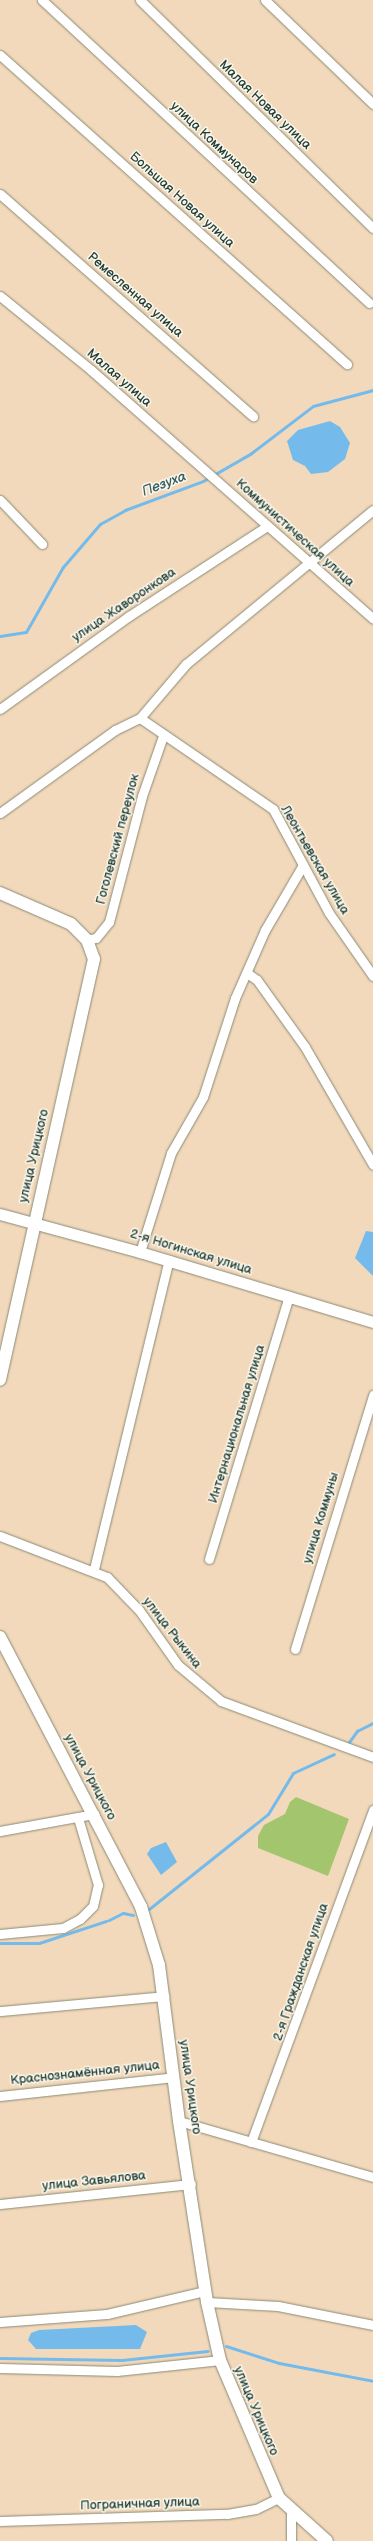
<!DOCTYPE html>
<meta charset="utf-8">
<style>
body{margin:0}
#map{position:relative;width:373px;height:2541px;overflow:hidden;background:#f3d9bb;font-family:"Balsamiq Sans",sans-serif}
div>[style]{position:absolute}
.green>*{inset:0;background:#a3c56e}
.water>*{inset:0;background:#74bbeb}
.stream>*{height:3px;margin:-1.5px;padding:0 1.5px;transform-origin:1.5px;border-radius:1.5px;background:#74bbeb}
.roads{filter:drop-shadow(0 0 1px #898b78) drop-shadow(0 0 1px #898b78)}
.minor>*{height:9px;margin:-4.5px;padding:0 4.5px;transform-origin:4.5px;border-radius:4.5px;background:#fff}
.tertiary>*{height:11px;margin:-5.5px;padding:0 5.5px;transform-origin:5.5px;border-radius:5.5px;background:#fff}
.secondary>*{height:12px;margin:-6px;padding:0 6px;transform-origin:6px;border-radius:6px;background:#fff}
span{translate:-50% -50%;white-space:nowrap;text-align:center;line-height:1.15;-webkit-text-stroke:3px #fbf7ec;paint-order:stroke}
.street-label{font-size:13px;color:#1f3d34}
.water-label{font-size:14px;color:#345c62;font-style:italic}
</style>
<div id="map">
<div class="green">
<i style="clip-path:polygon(296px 1797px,349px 1819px,328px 1876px,258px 1848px,258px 1836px,264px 1825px,285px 1814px,290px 1802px)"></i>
</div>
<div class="water">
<i style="clip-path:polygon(330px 421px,340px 427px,350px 443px,345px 459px,328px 472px,311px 474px,305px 466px,293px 460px,287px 441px,298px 430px)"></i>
<i style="clip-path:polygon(366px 1231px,373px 1232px,373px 1276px,355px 1258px)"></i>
<i style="clip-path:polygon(166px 1842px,177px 1862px,161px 1875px,147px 1854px,151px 1848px)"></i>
<i style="clip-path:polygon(136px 2325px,147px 2332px,140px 2349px,36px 2349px,28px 2340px,31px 2333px,39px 2330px)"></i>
</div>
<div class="stream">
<i style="left:0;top:636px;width:26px;rotate:-9deg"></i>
<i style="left:26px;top:632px;width:75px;rotate:-60.4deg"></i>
<i style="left:63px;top:567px;width:57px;rotate:-49.3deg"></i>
<i style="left:100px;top:524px;width:29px;rotate:-29deg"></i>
<i style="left:125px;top:510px;width:83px;rotate:-20.4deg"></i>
<i style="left:203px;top:481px;width:54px;rotate:-29.9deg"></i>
<i style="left:250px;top:454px;width:79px;rotate:-37.3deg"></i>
<i style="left:313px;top:406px;width:62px;rotate:-14.9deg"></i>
<i style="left:349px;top:1742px;width:14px;rotate:-54deg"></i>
<i style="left:357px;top:1731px;width:18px;rotate:-27deg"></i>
<i style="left:149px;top:1909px;width:152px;rotate:-38.6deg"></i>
<i style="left:268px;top:1814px;width:48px;rotate:-58.6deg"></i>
<i style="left:293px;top:1773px;width:45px;rotate:-24.9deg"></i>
<i style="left:109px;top:1920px;width:16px;rotate:-27deg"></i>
<i style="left:123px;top:1913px;width:10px;rotate:11deg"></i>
<i style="left:0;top:1943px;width:39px"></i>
<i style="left:39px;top:1943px;width:71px;rotate:-18.2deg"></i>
<i style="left:226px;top:2346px;width:56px;rotate:17.8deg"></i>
<i style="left:279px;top:2363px;width:96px;rotate:10.8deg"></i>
<i style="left:0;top:2358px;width:122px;rotate:0.9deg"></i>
<i style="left:122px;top:2360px;width:86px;rotate:-6deg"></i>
</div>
<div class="roads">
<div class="minor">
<i style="left:42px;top:0;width:446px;rotate:42.8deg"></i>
<i style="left:140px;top:0;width:326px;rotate:44.4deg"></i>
<i style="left:265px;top:0;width:150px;rotate:43.9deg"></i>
<i style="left:0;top:55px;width:465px;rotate:41.7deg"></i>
<i style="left:0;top:194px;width:337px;rotate:41.3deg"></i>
<i style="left:0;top:296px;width:117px;rotate:39.1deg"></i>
<i style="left:91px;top:370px;width:376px;rotate:41.4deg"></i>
<i style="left:0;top:500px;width:61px;rotate:46.3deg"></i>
<i style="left:0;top:709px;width:159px;rotate:-35.8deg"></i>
<i style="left:129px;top:616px;width:165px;rotate:-33.1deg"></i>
<i style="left:140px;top:718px;width:161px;rotate:34.4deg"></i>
<i style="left:273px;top:809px;width:118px;rotate:61.7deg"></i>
<i style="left:329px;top:913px;width:77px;rotate:55.1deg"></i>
<i style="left:0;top:813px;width:142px;rotate:-35.8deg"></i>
<i style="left:115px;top:730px;width:28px;rotate:-26deg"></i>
<i style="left:140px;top:718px;width:71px;rotate:-49.6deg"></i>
<i style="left:186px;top:664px;width:242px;rotate:-39.5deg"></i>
<i style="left:87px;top:940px;width:9px;rotate:-13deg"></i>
<i style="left:96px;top:938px;width:21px;rotate:-51deg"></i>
<i style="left:109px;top:922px;width:130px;rotate:-75.3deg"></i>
<i style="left:142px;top:796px;width:64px;rotate:-70.7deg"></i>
<i style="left:247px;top:973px;width:12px;rotate:35deg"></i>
<i style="left:257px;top:980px;width:82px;rotate:54.4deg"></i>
<i style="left:305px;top:1047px;width:136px;rotate:60deg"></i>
<i style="left:140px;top:1252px;width:104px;rotate:-72.6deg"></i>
<i style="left:171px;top:1153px;width:64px;rotate:-60.3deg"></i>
<i style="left:203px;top:1097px;width:104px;rotate:-72.1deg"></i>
<i style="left:235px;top:998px;width:74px;rotate:-66.2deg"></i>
<i style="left:265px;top:930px;width:75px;rotate:-59.7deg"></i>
<i style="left:0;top:1536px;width:115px;rotate:21deg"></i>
<i style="left:107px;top:1577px;width:46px;rotate:45.9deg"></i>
<i style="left:139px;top:1610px;width:67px;rotate:54.7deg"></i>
<i style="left:178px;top:1665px;width:56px;rotate:39.9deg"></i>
<i style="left:221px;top:1701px;width:162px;rotate:20.2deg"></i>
<i style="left:209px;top:1559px;width:275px;rotate:-73.1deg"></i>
<i style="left:94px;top:1569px;width:318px;rotate:-76.4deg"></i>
<i style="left:295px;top:1649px;width:266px;rotate:-72.9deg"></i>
<i style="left:0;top:1831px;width:96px;rotate:-10.3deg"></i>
<i style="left:0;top:1934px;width:63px;rotate:-5.4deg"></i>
<i style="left:63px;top:1928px;width:19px;rotate:-28deg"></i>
<i style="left:80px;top:1919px;width:18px;rotate:-45deg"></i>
<i style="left:93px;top:1906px;width:22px;rotate:-77deg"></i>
<i style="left:98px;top:1885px;width:70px;rotate:-106.6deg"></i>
<i style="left:0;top:2011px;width:165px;rotate:-5.2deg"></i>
<i style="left:0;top:2096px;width:175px;rotate:-6.2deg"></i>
<i style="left:179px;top:2121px;width:202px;rotate:16.1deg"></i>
<i style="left:251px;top:2142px;width:354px;rotate:-69.8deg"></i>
<i style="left:0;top:2204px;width:192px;rotate:-6deg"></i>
<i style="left:207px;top:2302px;width:71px;rotate:3.2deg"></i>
<i style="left:278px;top:2306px;width:97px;rotate:11.3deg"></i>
<i style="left:0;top:2322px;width:107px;rotate:-4.3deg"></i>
<i style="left:107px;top:2314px;width:101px;rotate:-13.2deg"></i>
<i style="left:0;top:2368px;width:117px;rotate:1.5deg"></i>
<i style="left:117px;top:2371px;width:104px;rotate:-6.1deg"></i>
<i style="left:0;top:2521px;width:227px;rotate:-1.8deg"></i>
<i style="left:227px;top:2514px;width:29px;rotate:-10deg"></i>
<i style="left:256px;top:2509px;width:25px;rotate:-26deg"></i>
<i style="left:291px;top:2541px;width:29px;rotate:-90deg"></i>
</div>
<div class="tertiary">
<i style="left:0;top:1214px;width:145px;rotate:15.2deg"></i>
<i style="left:140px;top:1252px;width:243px;rotate:16.7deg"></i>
</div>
<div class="secondary">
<i style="left:0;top:893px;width:77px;rotate:23.6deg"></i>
<i style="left:71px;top:924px;width:23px;rotate:45deg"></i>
<i style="left:87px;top:940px;width:20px;rotate:70deg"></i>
<i style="left:94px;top:959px;width:431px;rotate:102.6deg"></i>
<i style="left:0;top:1637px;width:305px;rotate:62.4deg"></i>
<i style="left:141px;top:1907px;width:61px;rotate:72.8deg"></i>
<i style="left:159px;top:1965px;width:157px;rotate:82.7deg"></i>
<i style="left:179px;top:2121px;width:183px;rotate:81.2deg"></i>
<i style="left:207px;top:2302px;width:59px;rotate:77.4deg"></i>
<i style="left:220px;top:2360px;width:150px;rotate:66.9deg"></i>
<i style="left:279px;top:2498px;width:64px;rotate:41.9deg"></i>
</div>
</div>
<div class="street-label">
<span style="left:265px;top:105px;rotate:44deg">Малая Новая улица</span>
<span style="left:214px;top:143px;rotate:43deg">улица Коммунаров</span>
<span style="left:182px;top:200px;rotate:42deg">Большая Новая улица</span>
<span style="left:135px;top:295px;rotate:41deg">Ремесленная улица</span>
<span style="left:119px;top:378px;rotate:41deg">Малая улица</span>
<span style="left:295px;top:533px;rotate:42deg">Коммунистическая улица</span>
<span style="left:124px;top:605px;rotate:-34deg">улица Жаворонкова</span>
<span style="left:118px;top:839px;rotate:-75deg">Гоголевский переулок</span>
<span style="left:315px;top:860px;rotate:60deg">Леонтьевская улица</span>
<span style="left:34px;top:1156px;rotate:-77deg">улица Урицкого</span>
<span style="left:191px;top:1252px;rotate:17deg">2-я Ногинская улица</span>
<span style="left:237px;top:1424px;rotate:-73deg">Интернациональная улица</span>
<span style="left:321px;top:1518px;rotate:-73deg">улица Коммуны</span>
<span style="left:172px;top:1633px;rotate:52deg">улица Рыкина</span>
<span style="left:90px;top:1777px;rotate:62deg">улица Урицкого</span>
<span style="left:301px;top:1972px;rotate:-71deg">2-я Гражданская улица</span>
<span style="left:85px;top:2073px;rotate:-6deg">Краснознамённая улица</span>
<span style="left:190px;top:2087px;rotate:82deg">улица Урицкого</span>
<span style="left:94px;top:2181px;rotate:-6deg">улица Завьялова</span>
<span style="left:256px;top:2411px;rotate:67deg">улица Урицкого</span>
<span style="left:140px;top:2504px;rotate:-2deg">Пограничная улица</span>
</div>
<div class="water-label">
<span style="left:164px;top:484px;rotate:-21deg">Пезуха</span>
</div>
</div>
